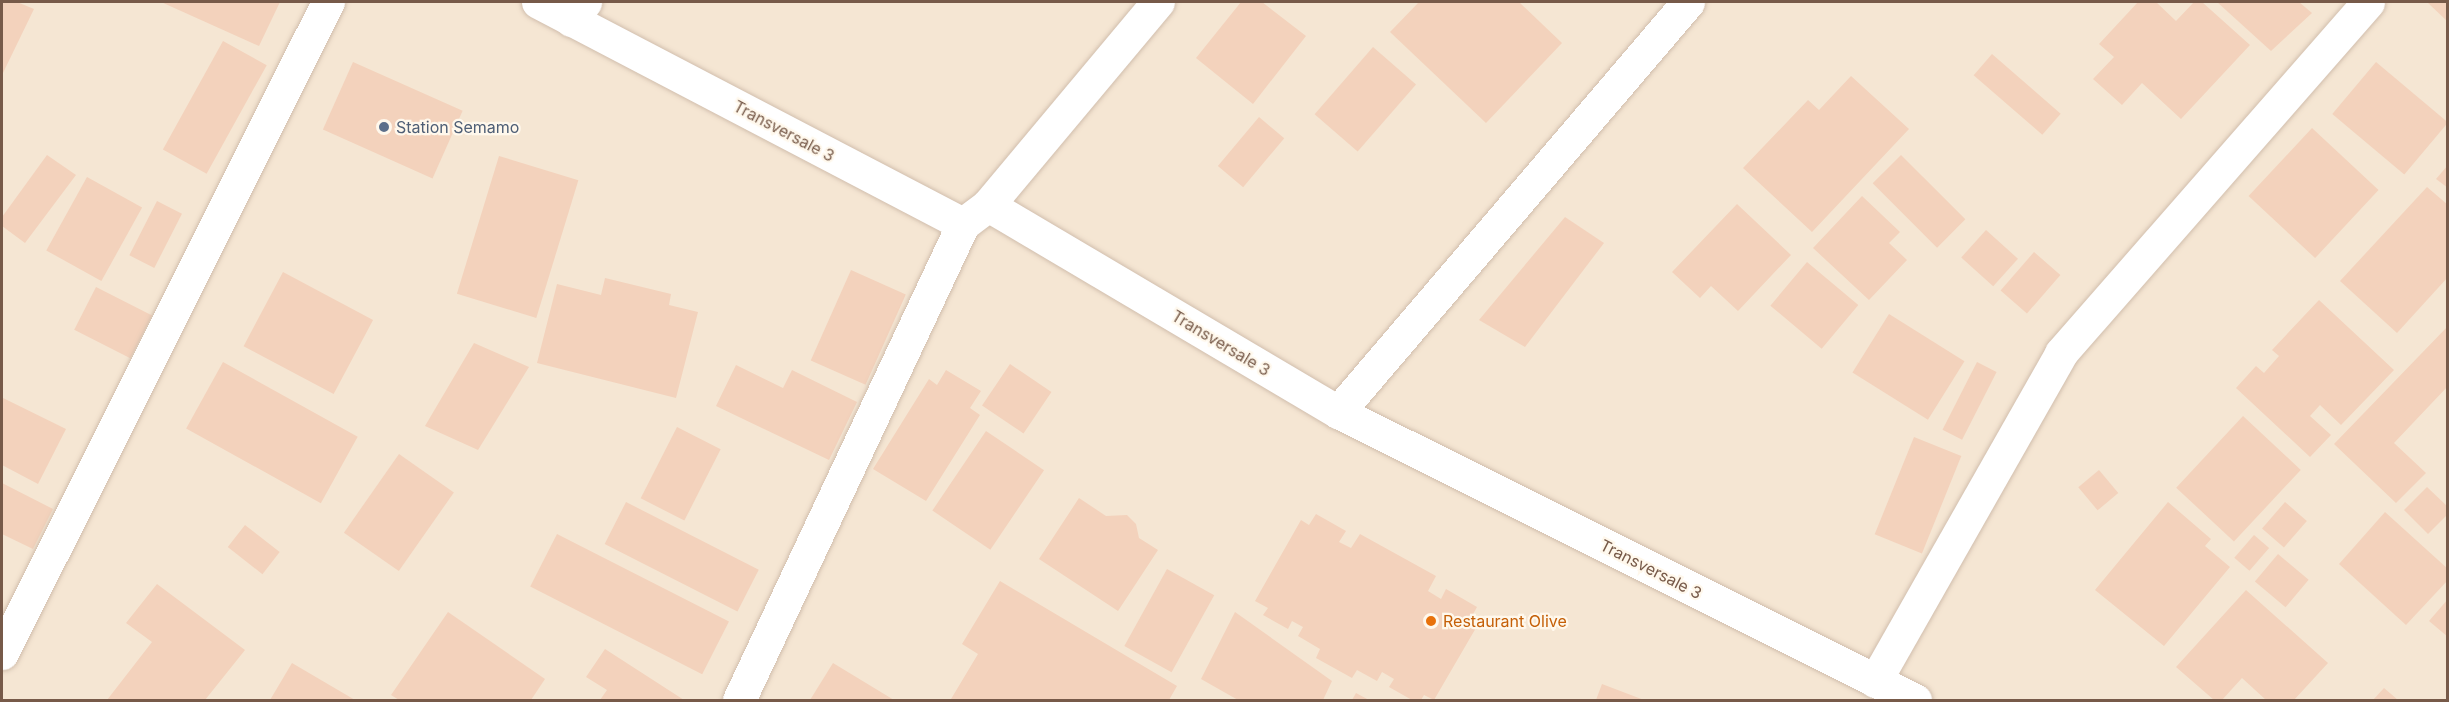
<!DOCTYPE html>
<style>
body{margin:0}
#map{position:relative;width:2449px;height:702px;overflow:hidden;background:#fdf4e5;font-family:Inter,sans-serif}
div>[style]{position:absolute}
.residential>*{inset:0;background:#f5e6d3;transform-origin:0 0}
.building>*{inset:0;background:#f3d2bc;transform-origin:0 0}
.roads{filter:drop-shadow(0 0 2px #d1bead) drop-shadow(0 0 2px #d1bead)}
.minor>*{height:33px;margin:-16.5px;padding:0 16.5px;transform-origin:16.5px;border-radius:16.5px;background:#fff}
.secondary>*{height:33px;margin:-16.5px;padding:0 16.5px;transform-origin:16.5px;border-radius:16.5px;background:#fff}
.dots>*{width:16px;height:16px;translate:-50% -50%;box-sizing:border-box;border:3px solid #fff8ec;border-radius:50%}
span{translate:-50% -50%;white-space:nowrap;text-align:center;line-height:1.15;-webkit-text-stroke:4.5px #fff8ec;paint-order:stroke}
.service-label{font-size:16px;color:#4e5e75}
.left{translate:0 -50%;text-align:left}
.street-label{font-size:16px;color:#775a49}
.food-label{font-size:16px;color:#c56008}
.frame{position:absolute;inset:0;border:3px solid #775a49;pointer-events:none}
</style>
<div id="map">
<div class="residential">
<i style="left:2px;top:2px;width:2445px;height:698px"></i>
</div>
<div class="building">
<i style="clip-path:polygon(2px 2px,17px 2px,34px 9px,2px 75px)"></i>
<i style="clip-path:polygon(161px 2px,280px 2px,259px 46px)"></i>
<i style="clip-path:polygon(1241px 2px,1262px 2px,1306px 36px,1253px 104px,1196px 58px)"></i>
<i style="clip-path:polygon(1419px 2px,1519px 2px,1562px 43px,1486px 123px,1390px 32px)"></i>
<i style="clip-path:polygon(2138px 2px,2156px 2px,2176px 21px,2194px 2px,2202px 2px,2250px 45px,2181px 119px,2142px 83px,2122px 105px,2093px 79px,2114px 57px,2099px 44px)"></i>
<i style="clip-path:polygon(2217px 2px,2299px 2px,2312px 13px,2271px 51px)"></i>
<i style="clip-path:polygon(2427px 2px,2448px 2px,2448px 22px)"></i>
<i style="left:223px;top:41px;width:50px;height:124px;rotate:29deg"></i>
<i style="left:1373px;top:47px;width:57px;height:89px;rotate:41deg"></i>
<i style="left:1992px;top:54px;width:91px;height:28px;rotate:41deg"></i>
<i style="left:353px;top:62px;width:120px;height:74px;rotate:24deg"></i>
<i style="left:2376px;top:62px;width:94px;height:68px;rotate:40deg"></i>
<i style="clip-path:polygon(1851px 76px,1909px 129px,1812px 232px,1743px 168px,1808px 100px,1819px 110px)"></i>
<i style="left:1259px;top:117px;width:33px;height:64px;rotate:40deg"></i>
<i style="left:2312px;top:128px;width:91px;height:93px;rotate:43deg"></i>
<i style="clip-path:polygon(47px 155px,76px 175px,25px 243px,2px 226px,2px 217px)"></i>
<i style="left:1901px;top:155px;width:91px;height:40px;rotate:45deg"></i>
<i style="left:499px;top:156px;width:83px;height:144px;rotate:17deg"></i>
<i style="clip-path:polygon(2448px 165px,2448px 188px,2436px 179px)"></i>
<i style="left:87px;top:177px;width:63px;height:84px;rotate:29deg"></i>
<i style="clip-path:polygon(2427px 187px,2448px 205px,2448px 277px,2397px 333px,2340px 281px)"></i>
<i style="clip-path:polygon(1862px 196px,1900px 232px,1889px 243px,1907px 260px,1869px 300px,1813px 248px)"></i>
<i style="left:157px;top:201px;width:28px;height:61px;rotate:27deg"></i>
<i style="clip-path:polygon(1737px 204px,1791px 255px,1738px 311px,1711px 286px,1700px 298px,1672px 272px)"></i>
<i style="clip-path:polygon(1565px 217px,1604px 243px,1525px 347px,1479px 320px)"></i>
<i style="left:1986px;top:230px;width:43px;height:37px;rotate:42deg"></i>
<i style="left:2034px;top:252px;width:35px;height:51px;rotate:41deg"></i>
<i style="left:1807px;top:262px;width:67px;height:57px;rotate:40deg"></i>
<i style="left:851px;top:270px;width:60px;height:99px;rotate:24deg"></i>
<i style="left:283px;top:272px;width:102px;height:84px;rotate:28deg"></i>
<i style="clip-path:polygon(605px 278px,671px 294px,669px 305px,698px 312px,676px 398px,537px 363px,557px 284px,601px 295px)"></i>
<i style="left:96px;top:287px;width:63px;height:48px;rotate:27deg"></i>
<i style="clip-path:polygon(2319px 300px,2394px 370px,2341px 425px,2320px 405px,2310px 416px,2331px 435px,2310px 457px,2236px 388px,2256px 366px,2264px 373px,2279px 356px,2272px 350px)"></i>
<i style="left:1889px;top:314px;width:89px;height:69px;rotate:32deg"></i>
<i style="clip-path:polygon(2448px 326px,2448px 386px,2394px 443px,2426px 473px,2396px 503px,2334px 444px)"></i>
<i style="clip-path:polygon(474px 343px,529px 367px,478px 450px,425px 426px)"></i>
<i style="left:223px;top:362px;width:154px;height:76px;rotate:29deg"></i>
<i style="left:1977px;top:362px;width:22px;height:76px;rotate:27deg"></i>
<i style="left:1010px;top:364px;width:50px;height:50px;rotate:34deg"></i>
<i style="clip-path:polygon(736px 365px,783px 388px,792px 370px,857px 402px,829px 460px,716px 406px)"></i>
<i style="clip-path:polygon(946px 370px,981px 391px,970px 408px,980px 415px,926px 501px,873px 469px,929px 379px,937px 385px)"></i>
<i style="clip-path:polygon(3px 398px,66px 429px,38px 484px,2px 465px)"></i>
<i style="left:2243px;top:416px;width:79px;height:98px;rotate:43deg"></i>
<i style="left:677px;top:427px;width:49px;height:80px;rotate:27deg"></i>
<i style="left:986px;top:431px;width:70px;height:96px;rotate:34deg"></i>
<i style="left:1914px;top:437px;width:51px;height:105px;rotate:22deg"></i>
<i style="left:399px;top:454px;width:67px;height:96px;rotate:35deg"></i>
<i style="left:2099px;top:470px;width:30px;height:27px;rotate:50deg"></i>
<i style="clip-path:polygon(2px 483px,53px 509px,33px 549px,2px 534px)"></i>
<i style="clip-path:polygon(2427px 487px,2448px 507px,2448px 514px,2428px 534px,2404px 510px)"></i>
<i style="clip-path:polygon(1079px 498px,1106px 516px,1127px 515px,1136px 524px,1139px 538px,1158px 550px,1118px 611px,1039px 559px)"></i>
<i style="left:626px;top:502px;width:149px;height:47px;rotate:27deg"></i>
<i style="clip-path:polygon(2168px 502px,2211px 539px,2205px 546px,2230px 567px,2164px 646px,2095px 590px)"></i>
<i style="left:2285px;top:502px;width:29px;height:35px;rotate:41deg"></i>
<i style="clip-path:polygon(2385px 512px,2448px 569px,2448px 580px,2406px 625px,2339px 564px)"></i>
<i style="clip-path:polygon(1316px 514px,1346px 531px,1339px 542px,1351px 548px,1360px 534px,1436px 576px,1428px 591px,1441px 599px,1446px 589px,1477px 607px,1472px 616px,1480px 621px,1434px 700px,1424px 695px,1421px 700px,1412px 700px,1389px 687px,1394px 679px,1382px 672px,1377px 681px,1357px 670px,1352px 678px,1316px 658px,1320px 649px,1298px 636px,1303px 627px,1292px 621px,1288px 629px,1263px 615px,1268px 608px,1255px 601px,1301px 520px,1309px 525px)"></i>
<i style="left:245px;top:525px;width:44px;height:28px;rotate:38deg"></i>
<i style="left:557px;top:534px;width:193px;height:59px;rotate:27deg"></i>
<i style="left:2254px;top:535px;width:20px;height:30px;rotate:41deg"></i>
<i style="left:2278px;top:554px;width:40px;height:36px;rotate:40deg"></i>
<i style="left:1167px;top:569px;width:54px;height:88px;rotate:29deg"></i>
<i style="clip-path:polygon(1000px 581px,1177px 686px,1169px 700px,951px 699px,978px 654px,962px 644px)"></i>
<i style="clip-path:polygon(157px 584px,245px 650px,205px 700px,107px 700px,152px 642px,126px 623px)"></i>
<i style="clip-path:polygon(2246px 590px,2328px 663px,2294px 700px,2266px 700px,2242px 678px,2222px 700px,2214px 700px,2176px 667px)"></i>
<i style="clip-path:polygon(2448px 599px,2448px 637px,2429px 621px)"></i>
<i style="clip-path:polygon(448px 612px,545px 679px,531px 700px,399px 700px,391px 695px)"></i>
<i style="clip-path:polygon(1235px 612px,1332px 681px,1323px 700px,1238px 700px,1201px 679px)"></i>
<i style="clip-path:polygon(605px 649px,684px 700px,600px 700px,607px 690px,586px 677px)"></i>
<i style="clip-path:polygon(292px 663px,355px 700px,270px 700px)"></i>
<i style="clip-path:polygon(833px 663px,894px 700px,810px 700px)"></i>
<i style="clip-path:polygon(1602px 684px,1644px 700px,1596px 700px)"></i>
<i style="clip-path:polygon(2384px 688px,2398px 700px,2373px 700px)"></i>
<i style="clip-path:polygon(1356px 693px,1369px 700px,1352px 700px)"></i>
</div>
<div class="roads">
<div class="minor">
<i style="left:571px;top:20px;width:23px;rotate:-52deg"></i>
<i style="left:988px;top:205px;width:265px;rotate:-50.1deg"></i>
<i style="left:1338px;top:412px;width:539px;rotate:-49.51deg"></i>
<i style="left:2px;top:653px;width:728px;rotate:-63.4deg"></i>
<i style="left:1875px;top:681px;width:377px;rotate:-60.4deg"></i>
<i style="left:2061px;top:353px;width:466px;rotate:-48.8deg"></i>
<i style="left:739px;top:700px;width:526px;rotate:-64.8deg"></i>
</div>
<div class="secondary">
<i style="left:538px;top:2px;width:479px;rotate:27.6deg"></i>
<i style="left:963px;top:224px;width:31px;rotate:-37deg"></i>
<i style="left:988px;top:205px;width:407px;rotate:30.6deg"></i>
<i style="left:1338px;top:412px;width:645px;rotate:26.53deg"></i>
</div>
</div>
<div class="dots">
<i style="left:384px;top:127px;background:#5c6f8a"></i>
<i style="left:1431px;top:621px;background:#e8710a"></i>
</div>
<div class="service-label">
<span class="left" style="left:396px;top:127px">Station Semamo</span>
</div>
<div class="street-label">
<span style="left:784px;top:131px;rotate:28deg">Transversale 3</span>
<span style="left:1221px;top:343px;rotate:31deg">Transversale 3</span>
<span style="left:1651px;top:569px;rotate:27deg">Transversale 3</span>
</div>
<div class="food-label">
<span class="left" style="left:1443px;top:621px">Restaurant Olive</span>
</div>
<div class="frame"></div>
</div>
